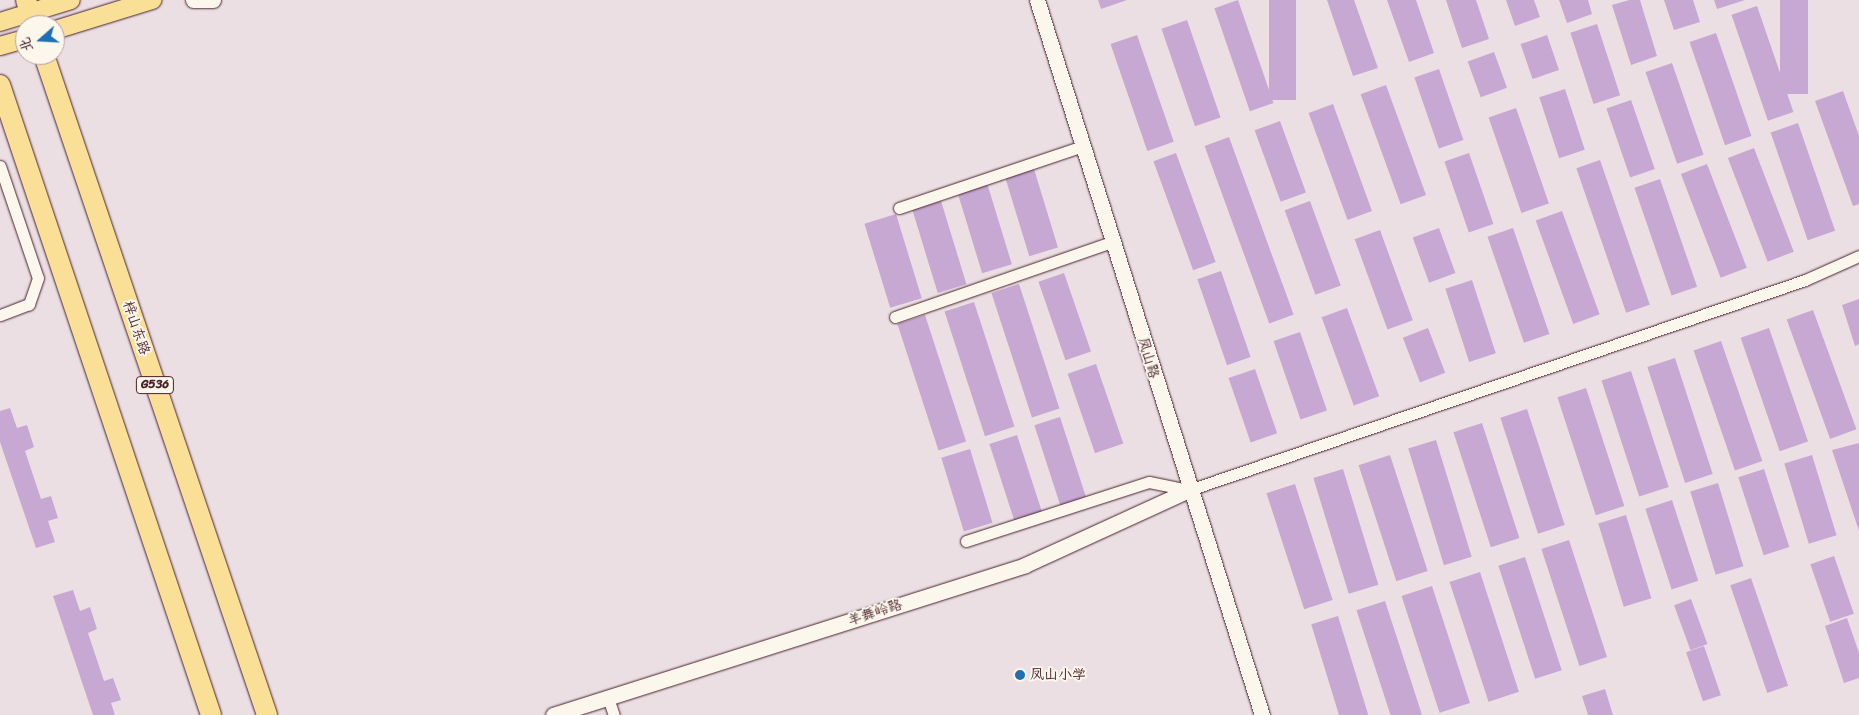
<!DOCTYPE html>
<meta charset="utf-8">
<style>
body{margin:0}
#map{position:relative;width:1859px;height:715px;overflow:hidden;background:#ebdfe4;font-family:Sriracha,"LXGW WenKai TC",sans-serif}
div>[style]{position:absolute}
.building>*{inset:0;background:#c7a8d3;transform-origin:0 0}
.roads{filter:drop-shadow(0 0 1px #4a1f2b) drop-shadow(0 0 1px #4a1f2b)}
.street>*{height:11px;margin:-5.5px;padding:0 5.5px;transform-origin:5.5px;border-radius:5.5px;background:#fbf7ec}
.secondary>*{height:15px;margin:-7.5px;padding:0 7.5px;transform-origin:7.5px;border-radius:7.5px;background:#fbf7ec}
.primary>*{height:18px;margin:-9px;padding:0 9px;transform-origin:9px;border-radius:9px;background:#fadf96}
.highway>*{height:20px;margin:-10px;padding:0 10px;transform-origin:10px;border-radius:10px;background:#fadf96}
.dots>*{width:14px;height:14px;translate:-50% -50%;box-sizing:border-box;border:2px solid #fbf7ec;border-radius:50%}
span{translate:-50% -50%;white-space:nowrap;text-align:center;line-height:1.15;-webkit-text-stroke:4px #fbf7ec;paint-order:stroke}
.shield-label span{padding:1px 4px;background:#fbf7ec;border:1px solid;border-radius:4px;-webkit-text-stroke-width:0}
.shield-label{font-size:12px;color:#4a1f2b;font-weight:700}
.street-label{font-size:14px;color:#4a1f2b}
.poi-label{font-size:14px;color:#4a1f2b}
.left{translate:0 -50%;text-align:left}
.north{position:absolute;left:15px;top:15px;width:50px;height:50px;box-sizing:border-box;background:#fbf7ec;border:1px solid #b4a19f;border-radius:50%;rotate:251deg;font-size:14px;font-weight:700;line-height:20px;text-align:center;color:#4a1f2b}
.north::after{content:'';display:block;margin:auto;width:18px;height:22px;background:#1f6fb2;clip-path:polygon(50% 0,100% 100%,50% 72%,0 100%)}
</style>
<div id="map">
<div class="building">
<i style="clip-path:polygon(1098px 0,1127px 0,1101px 9px)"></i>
<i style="left:1238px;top:0;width:109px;height:25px;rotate:71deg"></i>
<i style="left:1269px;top:0;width:27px;height:100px"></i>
<i style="clip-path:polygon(1327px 0,1354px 0,1378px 68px,1353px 76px)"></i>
<i style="clip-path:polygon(1387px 0,1416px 0,1434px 53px,1409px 62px)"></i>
<i style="clip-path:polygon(1446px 0,1476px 0,1489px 39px,1462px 48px)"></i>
<i style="clip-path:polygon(1506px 0,1534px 0,1540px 17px,1515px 26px)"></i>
<i style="clip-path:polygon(1559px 0,1588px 0,1592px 14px,1567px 23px)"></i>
<i style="clip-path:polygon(1629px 0,1640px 0,1657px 56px,1631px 65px,1612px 5px)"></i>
<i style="clip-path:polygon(1664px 0,1693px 0,1700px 22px,1674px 30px)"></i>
<i style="clip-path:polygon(1714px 0,1745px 0,1717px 9px)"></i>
<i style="left:1780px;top:0;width:28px;height:94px"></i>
<i style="left:1757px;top:6px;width:112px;height:27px;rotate:71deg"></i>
<i style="left:1187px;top:20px;width:103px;height:27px;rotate:71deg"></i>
<i style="left:1597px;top:24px;width:75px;height:28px;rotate:72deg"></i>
<i style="left:1716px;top:33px;width:109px;height:28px;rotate:71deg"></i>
<i style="left:1137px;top:35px;width:113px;height:28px;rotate:71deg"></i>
<i style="left:1547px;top:35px;width:37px;height:28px;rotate:71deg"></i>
<i style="left:1494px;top:52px;width:38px;height:28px;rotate:70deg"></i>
<i style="left:1672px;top:63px;width:97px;height:28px;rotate:71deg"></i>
<i style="left:1439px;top:69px;width:75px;height:26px;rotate:71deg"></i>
<i style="left:1386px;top:85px;width:117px;height:27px;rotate:70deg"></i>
<i style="left:1565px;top:89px;width:64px;height:27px;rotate:72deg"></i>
<i style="clip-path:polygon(1843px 91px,1859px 136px,1859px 204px,1853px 206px,1815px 101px)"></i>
<i style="left:1631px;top:100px;width:73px;height:26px;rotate:71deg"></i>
<i style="left:1333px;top:104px;width:114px;height:26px;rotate:70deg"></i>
<i style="left:1516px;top:108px;width:101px;height:29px;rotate:71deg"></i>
<i style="left:1280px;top:121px;width:76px;height:27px;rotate:70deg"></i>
<i style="left:1798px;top:123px;width:114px;height:29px;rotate:71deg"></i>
<i style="left:1229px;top:137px;width:189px;height:26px;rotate:70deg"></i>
<i style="left:1754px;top:148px;width:111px;height:28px;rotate:69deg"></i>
<i style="left:1176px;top:153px;width:116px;height:24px;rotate:70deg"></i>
<i style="left:1469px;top:153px;width:75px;height:26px;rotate:71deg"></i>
<i style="left:1600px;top:160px;width:153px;height:25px;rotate:71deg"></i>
<i style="left:1707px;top:164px;width:111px;height:28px;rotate:69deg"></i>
<i style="left:1034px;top:169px;width:82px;height:30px;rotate:73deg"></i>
<i style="left:1660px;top:179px;width:114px;height:27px;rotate:71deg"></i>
<i style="left:987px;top:183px;width:85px;height:31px;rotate:73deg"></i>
<i style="left:941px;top:201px;width:87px;height:30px;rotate:73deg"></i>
<i style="left:1310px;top:201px;width:90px;height:27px;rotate:70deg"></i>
<i style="left:1562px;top:211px;width:110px;height:28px;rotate:70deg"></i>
<i style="left:896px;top:214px;width:88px;height:33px;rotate:73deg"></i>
<i style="left:1439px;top:228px;width:48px;height:28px;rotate:70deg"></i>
<i style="left:1513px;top:228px;width:112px;height:27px;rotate:71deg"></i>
<i style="left:1380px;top:230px;width:96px;height:27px;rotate:70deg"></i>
<i style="left:1221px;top:271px;width:91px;height:25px;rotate:71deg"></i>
<i style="left:1064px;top:273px;width:83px;height:27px;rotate:71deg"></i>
<i style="left:1472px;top:280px;width:77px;height:28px;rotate:72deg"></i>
<i style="left:1019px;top:284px;width:131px;height:29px;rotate:72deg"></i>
<i style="clip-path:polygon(1859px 299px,1859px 344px,1855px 346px,1842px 305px)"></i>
<i style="left:974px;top:302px;width:131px;height:31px;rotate:72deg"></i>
<i style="left:1347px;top:308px;width:94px;height:27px;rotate:70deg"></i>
<i style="left:1813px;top:310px;width:127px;height:28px;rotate:70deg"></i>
<i style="left:925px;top:315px;width:133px;height:29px;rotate:72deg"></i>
<i style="left:1428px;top:328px;width:48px;height:27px;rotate:69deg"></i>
<i style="left:1769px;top:328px;width:120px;height:30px;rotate:71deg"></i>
<i style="left:1300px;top:332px;width:83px;height:28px;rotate:71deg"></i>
<i style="left:1721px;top:341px;width:127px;height:29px;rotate:71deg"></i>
<i style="left:1675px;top:358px;width:122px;height:29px;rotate:72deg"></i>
<i style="left:1096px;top:364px;width:84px;height:30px;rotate:71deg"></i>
<i style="left:1255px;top:369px;width:68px;height:28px;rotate:71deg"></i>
<i style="left:1631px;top:371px;width:122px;height:31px;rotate:72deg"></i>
<i style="left:1586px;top:388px;width:124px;height:30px;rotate:72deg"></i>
<i style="clip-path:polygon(10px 408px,17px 428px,27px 425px,34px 447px,25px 451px,41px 499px,51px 496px,58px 518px,48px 521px,55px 542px,36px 548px,0 442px,0 411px)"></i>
<i style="left:1527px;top:409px;width:122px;height:28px;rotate:72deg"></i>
<i style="left:1060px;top:417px;width:84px;height:27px;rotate:72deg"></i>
<i style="left:1482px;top:423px;width:121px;height:30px;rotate:72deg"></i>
<i style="left:1017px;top:435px;width:82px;height:29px;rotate:72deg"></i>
<i style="left:1436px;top:440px;width:122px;height:29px;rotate:73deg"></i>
<i style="clip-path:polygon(1859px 443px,1859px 531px,1832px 450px)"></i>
<i style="left:970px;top:449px;width:77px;height:30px;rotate:73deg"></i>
<i style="left:1390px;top:455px;width:122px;height:33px;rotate:72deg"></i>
<i style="left:1812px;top:455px;width:84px;height:29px;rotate:73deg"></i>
<i style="left:1343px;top:469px;width:121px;height:31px;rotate:73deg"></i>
<i style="left:1764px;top:469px;width:82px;height:27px;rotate:72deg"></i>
<i style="left:1718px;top:483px;width:87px;height:29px;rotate:73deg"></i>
<i style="left:1295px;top:484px;width:122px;height:30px;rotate:72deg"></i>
<i style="left:1672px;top:500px;width:85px;height:28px;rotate:72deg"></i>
<i style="left:1626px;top:515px;width:87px;height:29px;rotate:73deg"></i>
<i style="left:1569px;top:540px;width:123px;height:29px;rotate:72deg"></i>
<i style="left:1834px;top:556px;width:61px;height:25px;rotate:71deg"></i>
<i style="left:1525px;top:557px;width:119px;height:28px;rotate:72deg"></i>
<i style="left:1480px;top:572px;width:126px;height:32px;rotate:72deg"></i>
<i style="left:1751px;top:578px;width:114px;height:22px;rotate:71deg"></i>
<i style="left:1432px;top:586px;width:123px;height:32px;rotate:72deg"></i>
<i style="clip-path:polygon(73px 590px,80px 611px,90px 607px,97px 629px,88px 633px,104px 681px,113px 678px,121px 700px,111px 703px,115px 715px,93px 715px,53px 596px)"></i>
<i style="left:1691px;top:599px;width:48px;height:18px;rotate:70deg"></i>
<i style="left:1385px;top:601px;width:120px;height:30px;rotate:72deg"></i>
<i style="left:1338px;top:616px;width:104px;height:28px;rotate:73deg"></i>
<i style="clip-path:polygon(1847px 618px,1859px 653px,1859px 678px,1844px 683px,1825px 626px)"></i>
<i style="left:1704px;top:646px;width:52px;height:19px;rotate:71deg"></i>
<i style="clip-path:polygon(1605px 689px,1613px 715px,1588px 715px,1582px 696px)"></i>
</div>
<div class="roads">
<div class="street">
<i style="left:0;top:166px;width:118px;rotate:71.3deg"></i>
<i style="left:38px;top:278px;width:28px;rotate:109deg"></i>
<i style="left:29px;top:304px;width:31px;rotate:159deg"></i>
<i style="left:899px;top:208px;width:191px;rotate:-18.6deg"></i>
<i style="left:895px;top:317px;width:230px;rotate:-19.1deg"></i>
<i style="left:966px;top:541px;width:192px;rotate:-17.9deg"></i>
<i style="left:1149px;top:482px;width:41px;rotate:11.3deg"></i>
<i style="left:1189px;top:490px;width:651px;rotate:-18.82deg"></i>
<i style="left:1805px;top:280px;width:59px;rotate:-24deg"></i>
<i style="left:608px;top:698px;width:18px;rotate:71deg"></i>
</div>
<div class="secondary">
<i style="left:193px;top:0;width:20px"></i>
<i style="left:1037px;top:0;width:750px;rotate:72.53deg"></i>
<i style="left:553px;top:715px;width:495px;rotate:-17.6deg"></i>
<i style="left:1025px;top:565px;width:180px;rotate:-24.6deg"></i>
</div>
<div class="primary">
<i style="left:0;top:22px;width:74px;rotate:-17.2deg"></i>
<i style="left:55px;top:30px;width:102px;rotate:-17.2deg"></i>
<i style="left:0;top:46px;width:26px;rotate:-16deg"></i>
</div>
<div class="highway">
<i style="left:26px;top:0;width:26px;rotate:72deg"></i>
<i style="left:44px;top:55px;width:697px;rotate:71.33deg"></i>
<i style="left:0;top:85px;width:664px;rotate:71.48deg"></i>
</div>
</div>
<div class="dots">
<i style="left:1020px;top:675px;background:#1f6fb2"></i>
</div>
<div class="shield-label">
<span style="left:155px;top:385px">G536</span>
</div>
<div class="street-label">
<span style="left:136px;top:328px;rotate:71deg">梓山东路</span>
<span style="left:1148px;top:358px;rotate:73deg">凤山路</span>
<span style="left:875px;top:613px;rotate:-18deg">羊舞岭路</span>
</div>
<div class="poi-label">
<span class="left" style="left:1030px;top:675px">凤山小学</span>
</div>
<div class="north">北</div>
</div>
